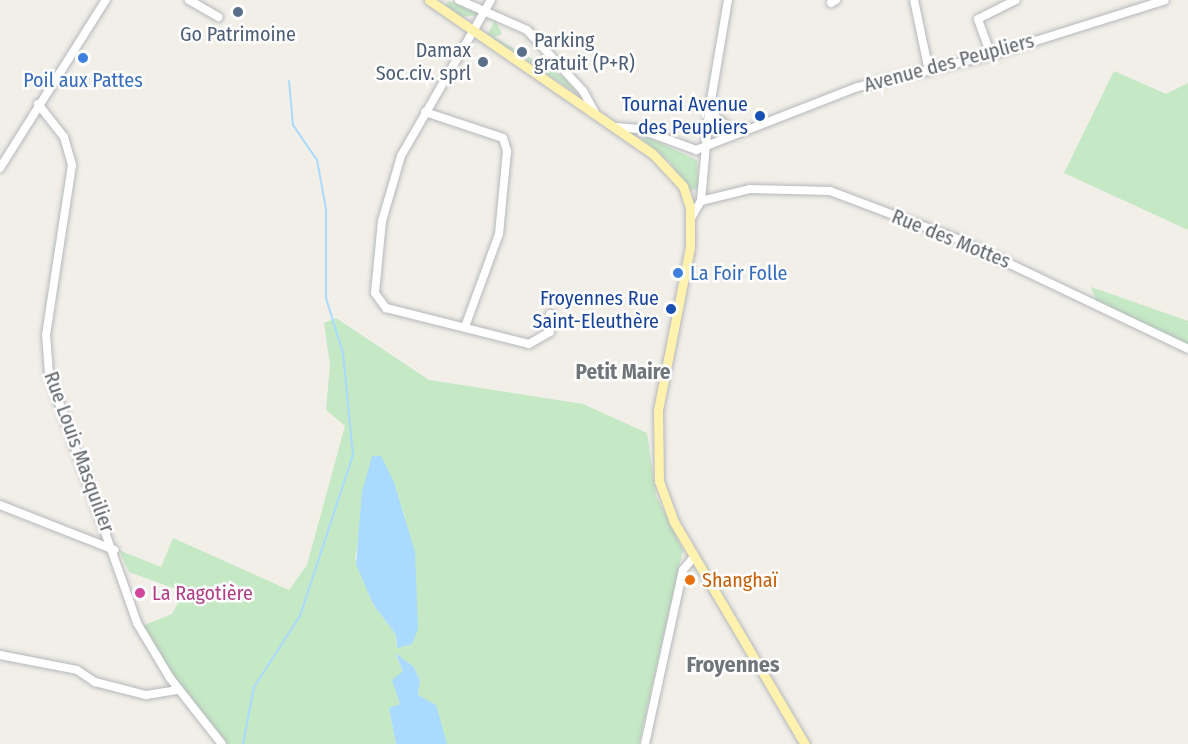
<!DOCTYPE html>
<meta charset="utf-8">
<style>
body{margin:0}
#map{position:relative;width:1188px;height:744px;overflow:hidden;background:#f1efe8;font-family:"Fira Sans Condensed",sans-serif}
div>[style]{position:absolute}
.green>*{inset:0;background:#c5e8c5}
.water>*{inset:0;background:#aadaff}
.stream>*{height:2px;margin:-1px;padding:0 1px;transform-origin:1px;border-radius:1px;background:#aadaff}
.roads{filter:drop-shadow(0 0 2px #b5b8bc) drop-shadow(0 0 2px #b5b8bc)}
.minor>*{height:8px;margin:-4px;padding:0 4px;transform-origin:4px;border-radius:4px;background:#fff}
.major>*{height:9px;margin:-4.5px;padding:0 4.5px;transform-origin:4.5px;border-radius:4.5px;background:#fff2af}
.dots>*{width:16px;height:16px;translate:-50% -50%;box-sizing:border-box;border:3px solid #fff;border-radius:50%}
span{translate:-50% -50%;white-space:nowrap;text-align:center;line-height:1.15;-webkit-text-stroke:5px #fff;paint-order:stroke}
.service-label{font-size:20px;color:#4e5e75}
.left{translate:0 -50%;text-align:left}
.right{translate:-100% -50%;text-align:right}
.street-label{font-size:20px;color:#5f6368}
.shop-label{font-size:20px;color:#366cbe}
.transit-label{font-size:20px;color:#164399}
.food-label{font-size:20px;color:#c56008}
.hotel-label{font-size:20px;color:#b23c85}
.neighbourhood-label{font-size:21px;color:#70757a;font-weight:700}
.quarter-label{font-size:22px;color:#70757a;font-weight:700}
</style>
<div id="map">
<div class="green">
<i style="clip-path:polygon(448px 1px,480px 9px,480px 15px,461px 17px,446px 6px)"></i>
<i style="clip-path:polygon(495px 20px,502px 34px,494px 37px,565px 78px,577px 94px,488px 34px)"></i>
<i style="clip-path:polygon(1114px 71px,1166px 94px,1188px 83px,1188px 230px,1064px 173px)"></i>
<i style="clip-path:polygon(647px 137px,697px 160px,698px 189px,690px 190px,670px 162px,642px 139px)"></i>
<i style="clip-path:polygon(1091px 287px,1188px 321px,1188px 348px,1096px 301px)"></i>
<i style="clip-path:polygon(evenodd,336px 318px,429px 380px,583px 404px,647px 433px,656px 496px,683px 550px,639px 744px,447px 744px,418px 695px,420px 680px,413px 666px,395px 654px,403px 671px,394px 685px,400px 704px,390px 713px,396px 744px,226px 744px,155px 650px,142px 626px,172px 614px,184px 592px,129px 572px,119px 550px,161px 567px,173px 538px,289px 590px,307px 565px,345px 426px,326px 410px,330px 365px,324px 323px,336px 318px,389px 473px,405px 516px,397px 648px,396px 635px,373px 604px,355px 558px,363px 519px,362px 492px,389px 473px)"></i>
</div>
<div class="water">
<i style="clip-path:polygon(372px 456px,381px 456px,394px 482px,415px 552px,418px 629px,412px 644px,397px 648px,396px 635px,373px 604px,356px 564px,362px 492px)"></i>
<i style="clip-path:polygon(395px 653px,413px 666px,420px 680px,418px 695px,436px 705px,447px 744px,396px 744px,389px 708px,400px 704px,392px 680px,403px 671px)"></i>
</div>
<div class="stream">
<i style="left:243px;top:744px;width:58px;rotate:-79.1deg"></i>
<i style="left:254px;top:687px;width:85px;rotate:-57.1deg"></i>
<i style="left:300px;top:616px;width:169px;rotate:-71.8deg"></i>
<i style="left:353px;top:455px;width:102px;rotate:-95.6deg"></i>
<i style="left:343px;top:353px;width:58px;rotate:-107.2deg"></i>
<i style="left:326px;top:298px;width:89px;rotate:-90deg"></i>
<i style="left:326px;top:209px;width:50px;rotate:-100.4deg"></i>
<i style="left:317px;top:160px;width:42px;rotate:-124.4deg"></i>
<i style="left:293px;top:125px;width:44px;rotate:-95.2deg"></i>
</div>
<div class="roads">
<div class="minor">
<i style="left:189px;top:0;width:34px;rotate:30deg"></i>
<i style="left:459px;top:0;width:74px;rotate:23.8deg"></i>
<i style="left:527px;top:30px;width:83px;rotate:47.4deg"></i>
<i style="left:583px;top:91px;width:25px;rotate:61deg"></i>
<i style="left:491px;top:0;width:180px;rotate:120deg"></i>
<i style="left:401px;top:156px;width:68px;rotate:106.3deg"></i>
<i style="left:382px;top:221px;width:72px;rotate:95.6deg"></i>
<i style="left:375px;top:293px;width:19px;rotate:54deg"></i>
<i style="left:386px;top:308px;width:147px;rotate:14.1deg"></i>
<i style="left:529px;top:344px;width:24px;rotate:-30deg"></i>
<i style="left:550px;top:332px;width:18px;rotate:-90deg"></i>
<i style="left:914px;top:0;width:73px;rotate:78.1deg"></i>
<i style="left:831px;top:3px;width:6px;rotate:-31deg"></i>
<i style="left:991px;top:55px;width:38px;rotate:-110deg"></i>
<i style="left:978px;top:19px;width:42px;rotate:-26.6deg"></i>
<i style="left:38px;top:104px;width:42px;rotate:51.8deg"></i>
<i style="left:64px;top:137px;width:29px;rotate:74deg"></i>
<i style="left:72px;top:165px;width:171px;rotate:98.7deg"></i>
<i style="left:46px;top:334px;width:40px;rotate:85.7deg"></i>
<i style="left:49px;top:374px;width:264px;rotate:70.5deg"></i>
<i style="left:137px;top:623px;width:64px;rotate:59deg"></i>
<i style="left:170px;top:678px;width:84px;rotate:51.8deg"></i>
<i style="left:425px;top:112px;width:82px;rotate:18.4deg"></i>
<i style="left:503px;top:138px;width:14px;rotate:73deg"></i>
<i style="left:507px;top:151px;width:83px;rotate:95.5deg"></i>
<i style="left:499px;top:234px;width:99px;rotate:110.1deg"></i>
<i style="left:709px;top:112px;width:34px;rotate:38deg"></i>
<i style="left:616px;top:127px;width:23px;rotate:5deg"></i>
<i style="left:639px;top:129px;width:61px;rotate:20.2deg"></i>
<i style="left:696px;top:150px;width:174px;rotate:-21.3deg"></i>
<i style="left:858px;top:87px;width:137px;rotate:-13.5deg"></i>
<i style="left:991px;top:55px;width:182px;rotate:-17.5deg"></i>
<i style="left:0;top:168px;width:199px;rotate:-57.8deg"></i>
<i style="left:701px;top:201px;width:50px;rotate:-13.8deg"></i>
<i style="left:750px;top:189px;width:80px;rotate:1.4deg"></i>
<i style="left:830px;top:191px;width:141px;rotate:20.7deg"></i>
<i style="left:962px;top:241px;width:250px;rotate:25.5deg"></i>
<i style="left:691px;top:218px;width:20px;rotate:-60deg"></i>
<i style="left:701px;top:201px;width:89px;rotate:-84.9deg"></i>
<i style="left:709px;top:112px;width:114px;rotate:-80.4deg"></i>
<i style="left:0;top:505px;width:123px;rotate:21.5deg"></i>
<i style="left:0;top:655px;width:78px;rotate:11deg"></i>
<i style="left:77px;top:670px;width:22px;rotate:34deg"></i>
<i style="left:95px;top:682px;width:53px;rotate:14.3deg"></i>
<i style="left:146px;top:695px;width:33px;rotate:-9deg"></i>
<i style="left:645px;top:744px;width:178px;rotate:-77.7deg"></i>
<i style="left:683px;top:570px;width:17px;rotate:-50deg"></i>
</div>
<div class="major">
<i style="left:429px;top:0;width:270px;rotate:34.5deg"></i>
<i style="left:652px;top:153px;width:45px;rotate:46.8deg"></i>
<i style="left:683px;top:186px;width:22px;rotate:72deg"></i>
<i style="left:690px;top:207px;width:40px;rotate:90deg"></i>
<i style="left:690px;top:247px;width:166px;rotate:101.1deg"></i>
<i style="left:658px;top:410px;width:71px;rotate:89.2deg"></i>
<i style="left:659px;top:481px;width:44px;rotate:69.9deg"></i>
<i style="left:674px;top:522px;width:258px;rotate:59.5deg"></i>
</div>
</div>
<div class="dots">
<i style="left:238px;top:12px;background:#5c6f8a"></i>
<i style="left:522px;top:52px;background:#5c6f8a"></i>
<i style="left:83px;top:58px;background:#3f7fe0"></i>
<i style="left:483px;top:62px;background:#5c6f8a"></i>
<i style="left:760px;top:116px;background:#1a4fb4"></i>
<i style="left:678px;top:273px;background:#3f7fe0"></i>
<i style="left:671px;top:309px;background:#1a4fb4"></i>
<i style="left:690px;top:580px;background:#e8710a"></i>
<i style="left:140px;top:593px;background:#d1479c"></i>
</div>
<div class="service-label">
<span style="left:238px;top:34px">Go Patrimoine</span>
<span class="left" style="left:534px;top:52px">Parking<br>gratuit (P+R)</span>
<span class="right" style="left:471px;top:62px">Damax<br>Soc.civ. sprl</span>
</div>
<div class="street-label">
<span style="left:949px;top:63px;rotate:-15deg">Avenue des Peupliers</span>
<span style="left:951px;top:239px;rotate:22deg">Rue des Mottes</span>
<span style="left:79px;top:452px;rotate:70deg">Rue Louis Masquilier</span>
</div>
<div class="shop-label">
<span style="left:83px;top:80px">Poil aux Pattes</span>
<span class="left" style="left:690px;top:273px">La Foir Folle</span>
</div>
<div class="transit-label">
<span class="right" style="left:748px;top:116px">Tournai Avenue<br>des Peupliers</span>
<span class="right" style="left:659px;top:310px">Froyennes Rue<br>Saint-Eleuthère</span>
</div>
<div class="food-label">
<span class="left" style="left:702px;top:580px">Shanghaï</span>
</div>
<div class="hotel-label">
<span class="left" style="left:152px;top:593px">La Ragotière</span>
</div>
<div class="neighbourhood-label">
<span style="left:623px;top:372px">Petit Maire</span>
</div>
<div class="quarter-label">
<span style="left:733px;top:665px">Froyennes</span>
</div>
</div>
